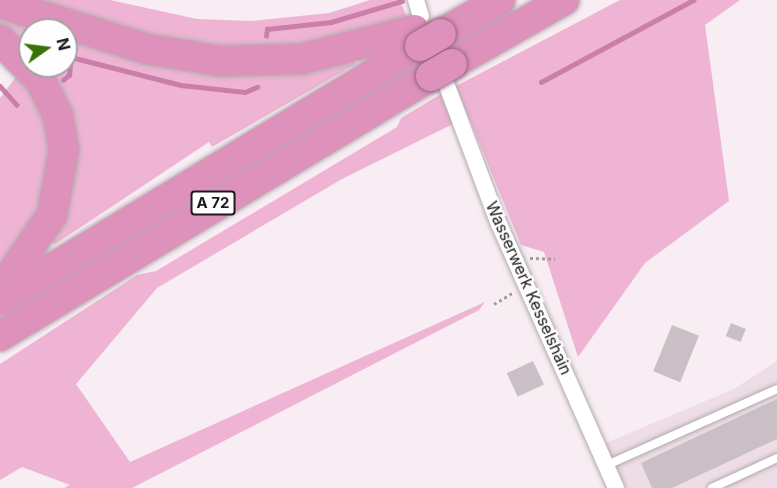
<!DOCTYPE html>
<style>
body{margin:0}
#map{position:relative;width:777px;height:488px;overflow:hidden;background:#f7edf2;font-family:Inter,sans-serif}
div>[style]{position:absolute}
.built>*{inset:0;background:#eedde6}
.green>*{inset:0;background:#efb4d3}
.stream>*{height:4.5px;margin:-2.25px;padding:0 2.25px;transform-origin:2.25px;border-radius:2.25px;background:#ca7fa9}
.building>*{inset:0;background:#c9bfc4;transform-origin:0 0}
.path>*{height:3px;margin-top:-1.5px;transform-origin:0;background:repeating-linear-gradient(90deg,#a29a9e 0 3px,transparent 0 6px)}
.roads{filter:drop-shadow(0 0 2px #b3aaaf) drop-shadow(0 0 2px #b3aaaf)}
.lane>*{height:8px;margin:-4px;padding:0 4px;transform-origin:4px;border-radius:4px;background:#fff}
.street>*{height:16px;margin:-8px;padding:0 8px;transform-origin:8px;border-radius:8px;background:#fff}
.highway>*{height:30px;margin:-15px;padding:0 15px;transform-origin:15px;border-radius:15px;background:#dd91bb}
.bridges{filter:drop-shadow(0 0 2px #9a6783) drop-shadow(0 0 2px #9a6783)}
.highway-bridge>*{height:30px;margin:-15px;padding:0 15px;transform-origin:15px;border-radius:15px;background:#dd91bb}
span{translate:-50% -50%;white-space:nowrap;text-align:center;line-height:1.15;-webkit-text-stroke:4.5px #fefefe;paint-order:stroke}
.shield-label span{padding:2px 4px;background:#fefefe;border:2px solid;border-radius:4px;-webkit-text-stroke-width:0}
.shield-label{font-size:15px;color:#1d1a1c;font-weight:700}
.street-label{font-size:16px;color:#1d1a1c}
.north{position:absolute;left:18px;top:18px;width:60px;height:60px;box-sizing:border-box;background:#fefefe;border:2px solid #a4a3a4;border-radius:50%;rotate:76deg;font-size:16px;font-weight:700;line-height:24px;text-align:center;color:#1d1a1c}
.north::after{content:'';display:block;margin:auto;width:21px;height:27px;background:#387305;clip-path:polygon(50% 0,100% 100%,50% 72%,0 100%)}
</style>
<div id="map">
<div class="built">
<i style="clip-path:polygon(777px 361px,777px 488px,626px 488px,599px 446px,734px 389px)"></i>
</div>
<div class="green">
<i style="clip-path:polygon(22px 0,110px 0,197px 19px,252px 21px,329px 13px,370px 0,400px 0,408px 20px,272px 51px,171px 45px)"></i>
<i style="clip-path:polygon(620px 0,740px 0,705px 25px,729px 201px,645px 263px,578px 357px,544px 252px,521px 245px,456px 86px)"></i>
<i style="clip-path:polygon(0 11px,58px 30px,30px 30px,30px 53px,0 29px)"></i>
<i style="clip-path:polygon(66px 33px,352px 57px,356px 64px,212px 147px,209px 142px,54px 245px,50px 238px,62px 213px,41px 66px,66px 66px)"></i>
<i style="clip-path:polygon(16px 77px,46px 107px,53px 195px,0 273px,0 98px)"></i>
<i style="clip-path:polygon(441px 94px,453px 124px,342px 179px,157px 288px,76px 384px,130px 462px,485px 302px,479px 310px,132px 488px,64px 488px,70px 485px,22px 467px,0 480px,0 364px,137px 275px,156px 271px,397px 127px,401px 118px)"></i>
</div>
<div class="stream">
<i style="left:266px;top:36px;width:7px;rotate:-82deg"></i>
<i style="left:267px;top:29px;width:64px;rotate:-6.2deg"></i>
<i style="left:331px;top:22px;width:74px;rotate:-16.5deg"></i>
<i style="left:63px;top:80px;width:8px;rotate:-40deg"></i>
<i style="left:69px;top:75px;width:18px;rotate:-84deg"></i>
<i style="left:71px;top:57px;width:114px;rotate:14.3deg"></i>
<i style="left:181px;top:85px;width:64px;rotate:6.2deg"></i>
<i style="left:245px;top:92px;width:13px;rotate:-23deg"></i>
<i style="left:541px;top:82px;width:173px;rotate:-28.3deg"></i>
<i style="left:0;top:86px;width:25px;rotate:48deg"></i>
</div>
<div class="building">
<i style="left:731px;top:323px;width:16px;height:14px;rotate:22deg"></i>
<i style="left:672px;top:325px;width:29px;height:50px;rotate:22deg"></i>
<i style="left:533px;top:361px;width:26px;height:29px;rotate:65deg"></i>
<i style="clip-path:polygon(777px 399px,777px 439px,672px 488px,652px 488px,641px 463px)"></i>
</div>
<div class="path">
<i style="left:530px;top:258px;width:25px;rotate:2deg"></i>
<i style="left:494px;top:304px;width:23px;rotate:-31deg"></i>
</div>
<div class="roads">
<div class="lane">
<i style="left:605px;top:466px;width:188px;rotate:-24.1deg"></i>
<i style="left:712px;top:488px;width:72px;rotate:-24.8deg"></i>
</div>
<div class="street">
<i style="left:416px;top:0;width:17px;rotate:73deg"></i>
<i style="left:447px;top:86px;width:147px;rotate:69.4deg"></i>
<i style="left:499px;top:224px;width:289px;rotate:66.1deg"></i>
</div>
<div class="highway">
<i style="left:0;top:3px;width:154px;rotate:17.4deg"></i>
<i style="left:147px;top:49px;width:74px;rotate:9.3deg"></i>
<i style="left:220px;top:61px;width:82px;rotate:-1.4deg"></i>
<i style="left:302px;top:59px;width:116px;rotate:-14.5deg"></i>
<i style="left:441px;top:34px;width:68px;rotate:-30deg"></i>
<i style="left:0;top:40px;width:58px;rotate:45deg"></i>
<i style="left:41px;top:81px;width:39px;rotate:64deg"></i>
<i style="left:58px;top:116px;width:34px;rotate:80deg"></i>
<i style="left:64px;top:149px;width:67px;rotate:100.3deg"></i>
<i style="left:52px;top:215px;width:92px;rotate:124.4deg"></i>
<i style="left:452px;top:64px;width:129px;rotate:-29.7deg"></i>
<i style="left:0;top:300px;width:491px;rotate:-31.2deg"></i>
<i style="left:0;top:336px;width:503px;rotate:-31.1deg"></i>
</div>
</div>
<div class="bridges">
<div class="highway-bridge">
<i style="left:420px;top:46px;width:24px;rotate:-30deg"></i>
<i style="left:431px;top:76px;width:24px;rotate:-30deg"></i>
</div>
</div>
<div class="shield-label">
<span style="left:213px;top:203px">A 72</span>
</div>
<div class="street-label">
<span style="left:529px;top:288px;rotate:66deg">Wasserwerk Kesselshain</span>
</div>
<div class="north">N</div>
</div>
